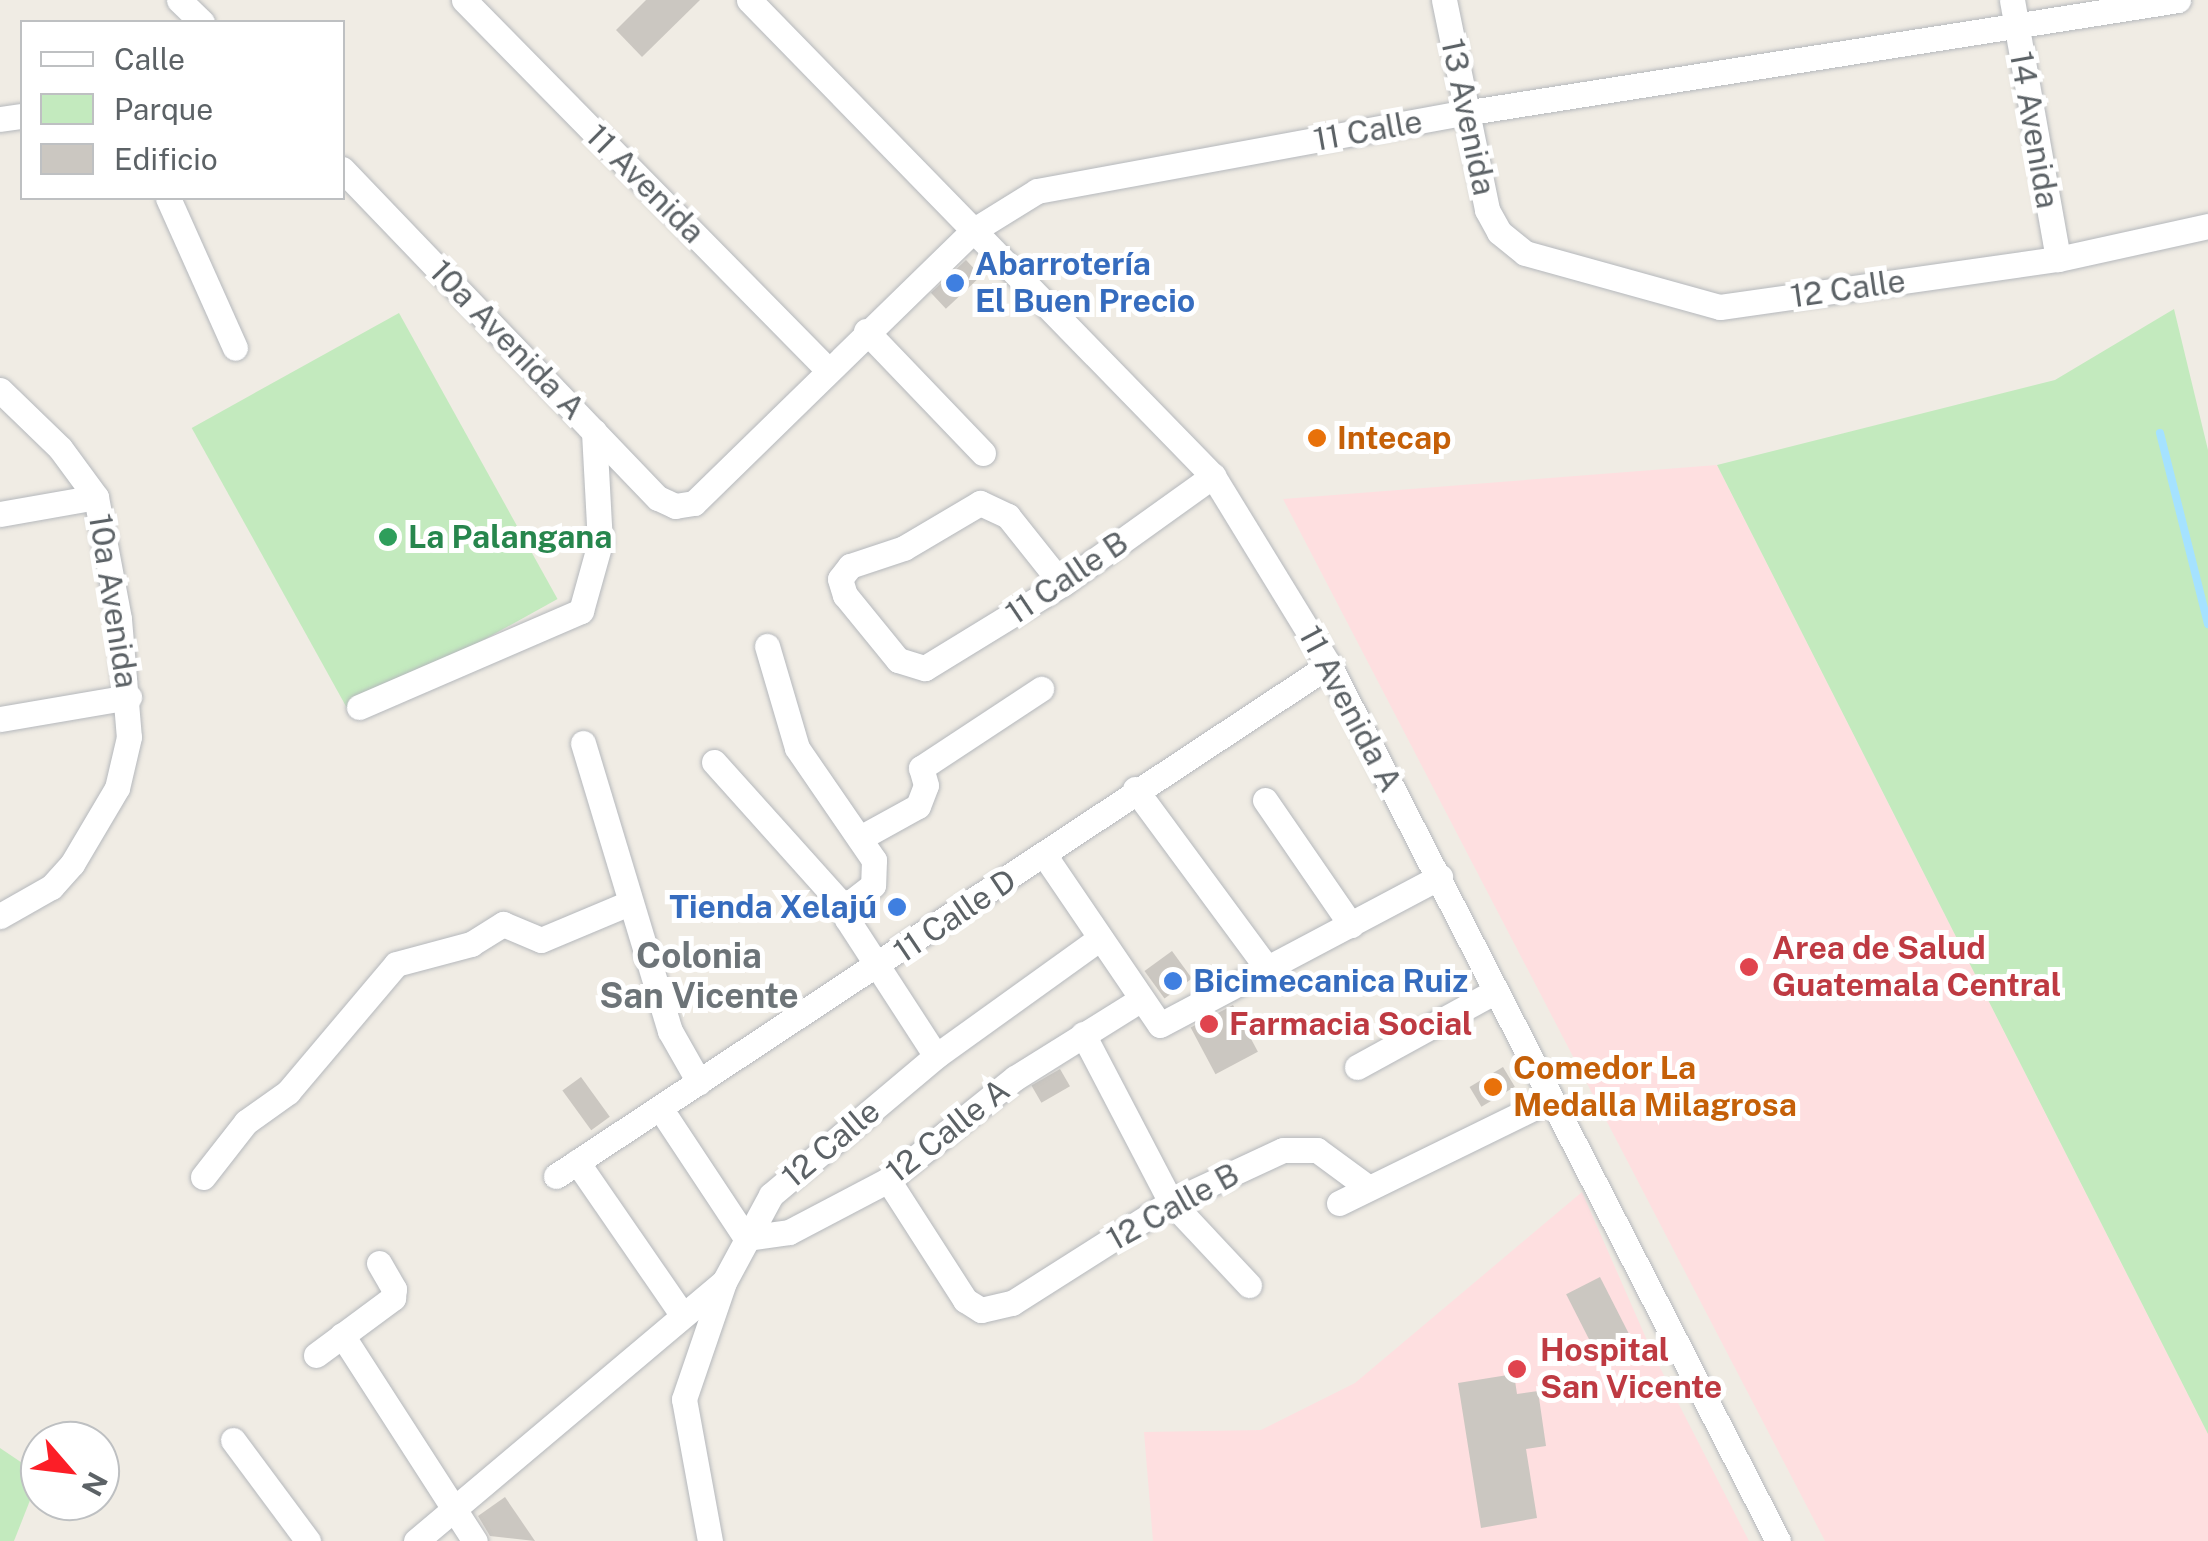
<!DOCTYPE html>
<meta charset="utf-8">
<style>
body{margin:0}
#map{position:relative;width:2208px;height:1541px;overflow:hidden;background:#f0ece4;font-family:"Public Sans",sans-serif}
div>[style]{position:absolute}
.medical>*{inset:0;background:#fedfe0}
.green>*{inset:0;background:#c3eabe;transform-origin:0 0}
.stream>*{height:8px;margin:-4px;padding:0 4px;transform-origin:4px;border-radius:4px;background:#a5e2ff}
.building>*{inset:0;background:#cbc7c1;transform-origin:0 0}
.roads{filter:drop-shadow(0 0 2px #b5b8bc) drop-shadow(0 0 2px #b5b8bc)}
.minor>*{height:25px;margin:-12.5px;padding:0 12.5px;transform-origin:12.5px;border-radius:12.5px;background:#fff}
.dots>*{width:28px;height:28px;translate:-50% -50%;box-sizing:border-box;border:5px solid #fff;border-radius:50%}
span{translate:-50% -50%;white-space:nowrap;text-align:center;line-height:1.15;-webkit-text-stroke:10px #fff;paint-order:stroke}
.street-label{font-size:32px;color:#5c6266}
.shop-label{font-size:32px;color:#366cbe;font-weight:700}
.left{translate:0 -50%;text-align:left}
.right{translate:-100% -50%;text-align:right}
.food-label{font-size:32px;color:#c56008;font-weight:700}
.leisure-label{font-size:32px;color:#27864d;font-weight:700}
.health-label{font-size:32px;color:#be3a42;font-weight:700}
.neighbourhood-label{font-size:35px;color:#6d7478;font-weight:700}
.legend{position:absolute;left:20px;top:20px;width:325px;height:180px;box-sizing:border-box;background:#fff;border:2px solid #bec0c2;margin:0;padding:12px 18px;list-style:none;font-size:30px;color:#5c6266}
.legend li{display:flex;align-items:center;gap:20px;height:50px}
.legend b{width:50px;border:2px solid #bec0c2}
.north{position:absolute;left:20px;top:1421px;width:100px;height:100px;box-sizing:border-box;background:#fff;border:2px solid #bec0c2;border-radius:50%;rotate:118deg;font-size:28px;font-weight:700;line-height:40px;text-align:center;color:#5c6266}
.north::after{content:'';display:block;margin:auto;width:35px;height:45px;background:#fc1e27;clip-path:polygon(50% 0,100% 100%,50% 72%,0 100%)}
</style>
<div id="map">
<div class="medical">
<i style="clip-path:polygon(1717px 465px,2208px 1434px,2208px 1541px,1825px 1541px,1283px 499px)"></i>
<i style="clip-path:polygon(1582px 1192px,1653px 1354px,1749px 1541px,1153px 1541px,1144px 1432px,1261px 1430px,1355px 1383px)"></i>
</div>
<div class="green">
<i style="clip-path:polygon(2174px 309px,2208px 450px,2208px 1434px,1717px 465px,2055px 380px)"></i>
<i style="left:399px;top:313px;width:327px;height:237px;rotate:61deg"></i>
<i style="clip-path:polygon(0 1448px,40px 1475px,14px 1541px,0 1541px)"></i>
</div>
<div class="stream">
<i style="left:2160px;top:433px;width:197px;rotate:75.9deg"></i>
</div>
<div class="building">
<i style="clip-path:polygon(646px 0,700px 0,642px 57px,616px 30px)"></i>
<i style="left:966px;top:260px;width:22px;height:48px;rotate:47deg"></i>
<i style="left:1172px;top:951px;width:34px;height:34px;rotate:54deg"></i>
<i style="left:1233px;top:1005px;width:53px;height:48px;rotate:62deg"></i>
<i style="left:1503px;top:1067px;width:23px;height:39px;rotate:59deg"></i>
<i style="left:1060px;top:1069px;width:20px;height:33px;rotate:60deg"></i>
<i style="left:581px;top:1077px;width:49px;height:23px;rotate:54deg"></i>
<i style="left:1600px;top:1277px;width:74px;height:38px;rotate:63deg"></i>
<i style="clip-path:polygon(1514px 1374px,1517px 1394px,1538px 1391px,1546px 1446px,1526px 1449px,1537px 1518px,1481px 1528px,1458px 1383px)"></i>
<i style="clip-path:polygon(505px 1497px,535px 1541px,490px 1536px,478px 1516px)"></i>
</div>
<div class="roads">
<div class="minor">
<i style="left:179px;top:0;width:32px;rotate:44deg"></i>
<i style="left:464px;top:0;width:516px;rotate:45.47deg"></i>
<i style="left:749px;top:0;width:665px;rotate:45.73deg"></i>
<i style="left:1213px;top:476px;width:222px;rotate:58.5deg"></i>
<i style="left:1329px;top:665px;width:984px;rotate:62.86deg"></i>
<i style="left:1444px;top:0;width:214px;rotate:78.4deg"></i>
<i style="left:1487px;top:210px;width:25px;rotate:61deg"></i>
<i style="left:1499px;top:232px;width:33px;rotate:39deg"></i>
<i style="left:1525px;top:253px;width:202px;rotate:15.5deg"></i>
<i style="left:1720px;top:307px;width:341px;rotate:-8.1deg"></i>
<i style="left:2058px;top:259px;width:154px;rotate:-12.4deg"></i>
<i style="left:2012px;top:0;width:263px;rotate:79.9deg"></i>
<i style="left:0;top:119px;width:22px;rotate:-8deg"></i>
<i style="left:342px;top:169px;width:456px;rotate:46.2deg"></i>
<i style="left:658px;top:498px;width:19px;rotate:25deg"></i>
<i style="left:675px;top:506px;width:19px;rotate:-9deg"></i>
<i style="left:694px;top:503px;width:391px;rotate:-44.3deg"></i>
<i style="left:974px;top:230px;width:74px;rotate:-31.8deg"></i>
<i style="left:1037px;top:191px;width:434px;rotate:-10.4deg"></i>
<i style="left:1464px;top:113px;width:723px;rotate:-8.99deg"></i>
<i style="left:168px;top:198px;width:164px;rotate:65.9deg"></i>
<i style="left:866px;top:331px;width:169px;rotate:46.2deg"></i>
<i style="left:0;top:390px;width:83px;rotate:44deg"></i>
<i style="left:60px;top:448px;width:61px;rotate:53.7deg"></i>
<i style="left:96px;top:497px;width:124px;rotate:79.3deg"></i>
<i style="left:119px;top:619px;width:118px;rotate:85.2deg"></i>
<i style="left:129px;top:737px;width:52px;rotate:103.2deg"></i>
<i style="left:117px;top:788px;width:88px;rotate:120.6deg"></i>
<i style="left:72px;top:864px;width:31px;rotate:132deg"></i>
<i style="left:51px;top:887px;width:59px;rotate:150.4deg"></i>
<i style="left:0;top:514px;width:97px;rotate:-10deg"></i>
<i style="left:1062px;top:584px;width:87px;rotate:-128.5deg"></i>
<i style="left:1008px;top:516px;width:31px;rotate:-155deg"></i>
<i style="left:980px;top:503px;width:88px;rotate:149.4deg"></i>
<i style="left:904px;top:548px;width:57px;rotate:161.6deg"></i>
<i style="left:850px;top:566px;width:16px;rotate:128deg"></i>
<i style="left:840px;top:579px;width:17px;rotate:73deg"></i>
<i style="left:845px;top:595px;width:84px;rotate:50.8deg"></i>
<i style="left:898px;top:660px;width:28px;rotate:17deg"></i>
<i style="left:925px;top:668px;width:161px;rotate:-31.5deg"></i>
<i style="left:1062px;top:584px;width:186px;rotate:-35.6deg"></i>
<i style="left:767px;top:646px;width:106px;rotate:73.6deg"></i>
<i style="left:797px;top:748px;width:136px;rotate:55.5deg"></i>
<i style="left:874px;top:860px;width:25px;rotate:92deg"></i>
<i style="left:873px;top:885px;width:31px;rotate:142deg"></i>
<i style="left:849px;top:904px;width:15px;rotate:98deg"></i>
<i style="left:847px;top:919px;width:163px;rotate:57deg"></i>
<i style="left:359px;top:707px;width:242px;rotate:-23.4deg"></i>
<i style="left:581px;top:611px;width:71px;rotate:-74.4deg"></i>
<i style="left:600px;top:543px;width:112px;rotate:-93.1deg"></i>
<i style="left:0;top:719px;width:131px;rotate:-9.7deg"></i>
<i style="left:583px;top:743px;width:301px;rotate:73.2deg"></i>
<i style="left:670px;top:1031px;width:59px;rotate:60.4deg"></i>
<i style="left:714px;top:762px;width:198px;rotate:48.1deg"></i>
<i style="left:1135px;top:789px;width:222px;rotate:53.6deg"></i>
<i style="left:1265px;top:800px;width:152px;rotate:55.5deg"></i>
<i style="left:860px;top:838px;width:66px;rotate:-28.9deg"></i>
<i style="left:918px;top:806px;width:22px;rotate:-69deg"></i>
<i style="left:926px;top:785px;width:18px;rotate:-106deg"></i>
<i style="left:921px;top:768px;width:144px;rotate:-33.4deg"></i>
<i style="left:1045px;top:856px;width:204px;rotate:55.8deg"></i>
<i style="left:1160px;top:1025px;width:317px;rotate:-27.9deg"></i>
<i style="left:1083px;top:1034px;width:190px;rotate:62.4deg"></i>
<i style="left:1171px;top:1202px;width:114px;rotate:46.8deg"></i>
<i style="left:1357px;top:1067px;width:156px;rotate:-28.7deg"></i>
<i style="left:660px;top:1108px;width:156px;rotate:56.5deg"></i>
<i style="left:746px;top:1238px;width:43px;rotate:-7.9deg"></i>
<i style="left:789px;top:1232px;width:112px;rotate:-27.7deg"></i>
<i style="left:888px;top:1180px;width:163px;rotate:-38.8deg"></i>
<i style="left:1015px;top:1078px;width:147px;rotate:-32deg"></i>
<i style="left:577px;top:1162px;width:185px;rotate:55.4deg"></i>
<i style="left:556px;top:1176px;width:927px;rotate:-33.47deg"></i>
<i style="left:203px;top:1177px;width:70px;rotate:-52deg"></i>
<i style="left:246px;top:1122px;width:52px;rotate:-35.5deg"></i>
<i style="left:288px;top:1092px;width:167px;rotate:-49.8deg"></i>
<i style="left:396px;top:964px;width:78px;rotate:-14.9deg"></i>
<i style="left:471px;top:944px;width:38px;rotate:-32deg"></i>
<i style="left:503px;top:924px;width:41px;rotate:22.8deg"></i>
<i style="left:541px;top:940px;width:95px;rotate:-22.8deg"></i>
<i style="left:888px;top:1180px;width:143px;rotate:57.3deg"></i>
<i style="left:965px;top:1300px;width:19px;rotate:32deg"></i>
<i style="left:981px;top:1310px;width:32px;rotate:-13deg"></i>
<i style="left:1012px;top:1303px;width:188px;rotate:-32.4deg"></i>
<i style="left:1171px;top:1202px;width:123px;rotate:-24.9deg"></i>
<i style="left:1283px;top:1150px;width:34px"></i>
<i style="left:1317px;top:1150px;width:61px;rotate:36.3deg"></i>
<i style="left:1339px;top:1203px;width:236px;rotate:-26.1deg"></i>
<i style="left:342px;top:1335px;width:245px;rotate:57.2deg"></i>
<i style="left:316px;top:1355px;width:96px;rotate:-36.5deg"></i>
<i style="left:393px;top:1298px;width:9px;rotate:-84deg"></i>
<i style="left:394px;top:1289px;width:30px;rotate:-120deg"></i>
<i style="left:233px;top:1440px;width:126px;rotate:53.4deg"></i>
<i style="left:416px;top:1541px;width:402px;rotate:-40.1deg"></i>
<i style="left:724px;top:1282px;width:99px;rotate:-61.6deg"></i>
<i style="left:771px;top:1195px;width:216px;rotate:-40.1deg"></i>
<i style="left:936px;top:1056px;width:202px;rotate:-35.7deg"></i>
<i style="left:710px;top:1541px;width:144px;rotate:-100.4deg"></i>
<i style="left:684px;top:1399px;width:124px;rotate:-71.1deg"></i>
</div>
</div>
<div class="dots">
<i style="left:955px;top:283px;background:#3f7fe0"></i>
<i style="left:1317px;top:438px;background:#e8710a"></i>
<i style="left:388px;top:537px;background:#2e9e5b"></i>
<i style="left:897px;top:907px;background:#3f7fe0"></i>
<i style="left:1749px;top:967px;background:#e0444e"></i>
<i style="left:1173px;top:981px;background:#3f7fe0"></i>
<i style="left:1209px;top:1024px;background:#e0444e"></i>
<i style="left:1493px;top:1087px;background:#e8710a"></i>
<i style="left:1517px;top:1369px;background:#e0444e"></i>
</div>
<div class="street-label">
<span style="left:1468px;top:117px;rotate:78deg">13 Avenida</span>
<span style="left:2034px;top:130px;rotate:80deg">14 Avenida</span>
<span style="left:1368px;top:131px;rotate:-10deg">11 Calle</span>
<span style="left:645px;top:184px;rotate:45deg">11 Avenida</span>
<span style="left:1848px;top:289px;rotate:-8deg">12 Calle</span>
<span style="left:507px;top:340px;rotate:46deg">10a Avenida A</span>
<span style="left:1067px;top:578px;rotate:-34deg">11 Calle B</span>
<span style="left:113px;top:601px;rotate:81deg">10a Avenida</span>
<span style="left:1350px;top:709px;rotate:62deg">11 Avenida A</span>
<span style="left:955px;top:916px;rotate:-34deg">11 Calle D</span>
<span style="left:948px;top:1131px;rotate:-38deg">12 Calle A</span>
<span style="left:831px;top:1144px;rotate:-40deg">12 Calle</span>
<span style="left:1173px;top:1207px;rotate:-29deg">12 Calle B</span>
</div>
<div class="shop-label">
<span class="left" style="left:975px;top:283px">Abarrotería<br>El Buen Precio</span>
<span class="right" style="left:877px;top:907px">Tienda Xelajú</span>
<span class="left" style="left:1193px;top:981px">Bicimecanica Ruiz</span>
</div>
<div class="food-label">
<span class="left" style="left:1337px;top:438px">Intecap</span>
<span class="left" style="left:1513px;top:1087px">Comedor La<br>Medalla Milagrosa</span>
</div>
<div class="leisure-label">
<span class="left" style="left:408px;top:537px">La Palangana</span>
</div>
<div class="health-label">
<span class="left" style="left:1772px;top:967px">Area de Salud<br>Guatemala Central</span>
<span class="left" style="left:1229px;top:1024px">Farmacia Social</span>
<span class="left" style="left:1540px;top:1369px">Hospital<br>San Vicente</span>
</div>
<div class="neighbourhood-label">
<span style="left:699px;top:976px">Colonia<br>San Vicente</span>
</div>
<ul class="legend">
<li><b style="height:12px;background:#fff"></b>Calle</li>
<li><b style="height:28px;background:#c3eabe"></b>Parque</li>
<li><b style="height:28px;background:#cbc7c1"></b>Edificio</li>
</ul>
<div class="north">N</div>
</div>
